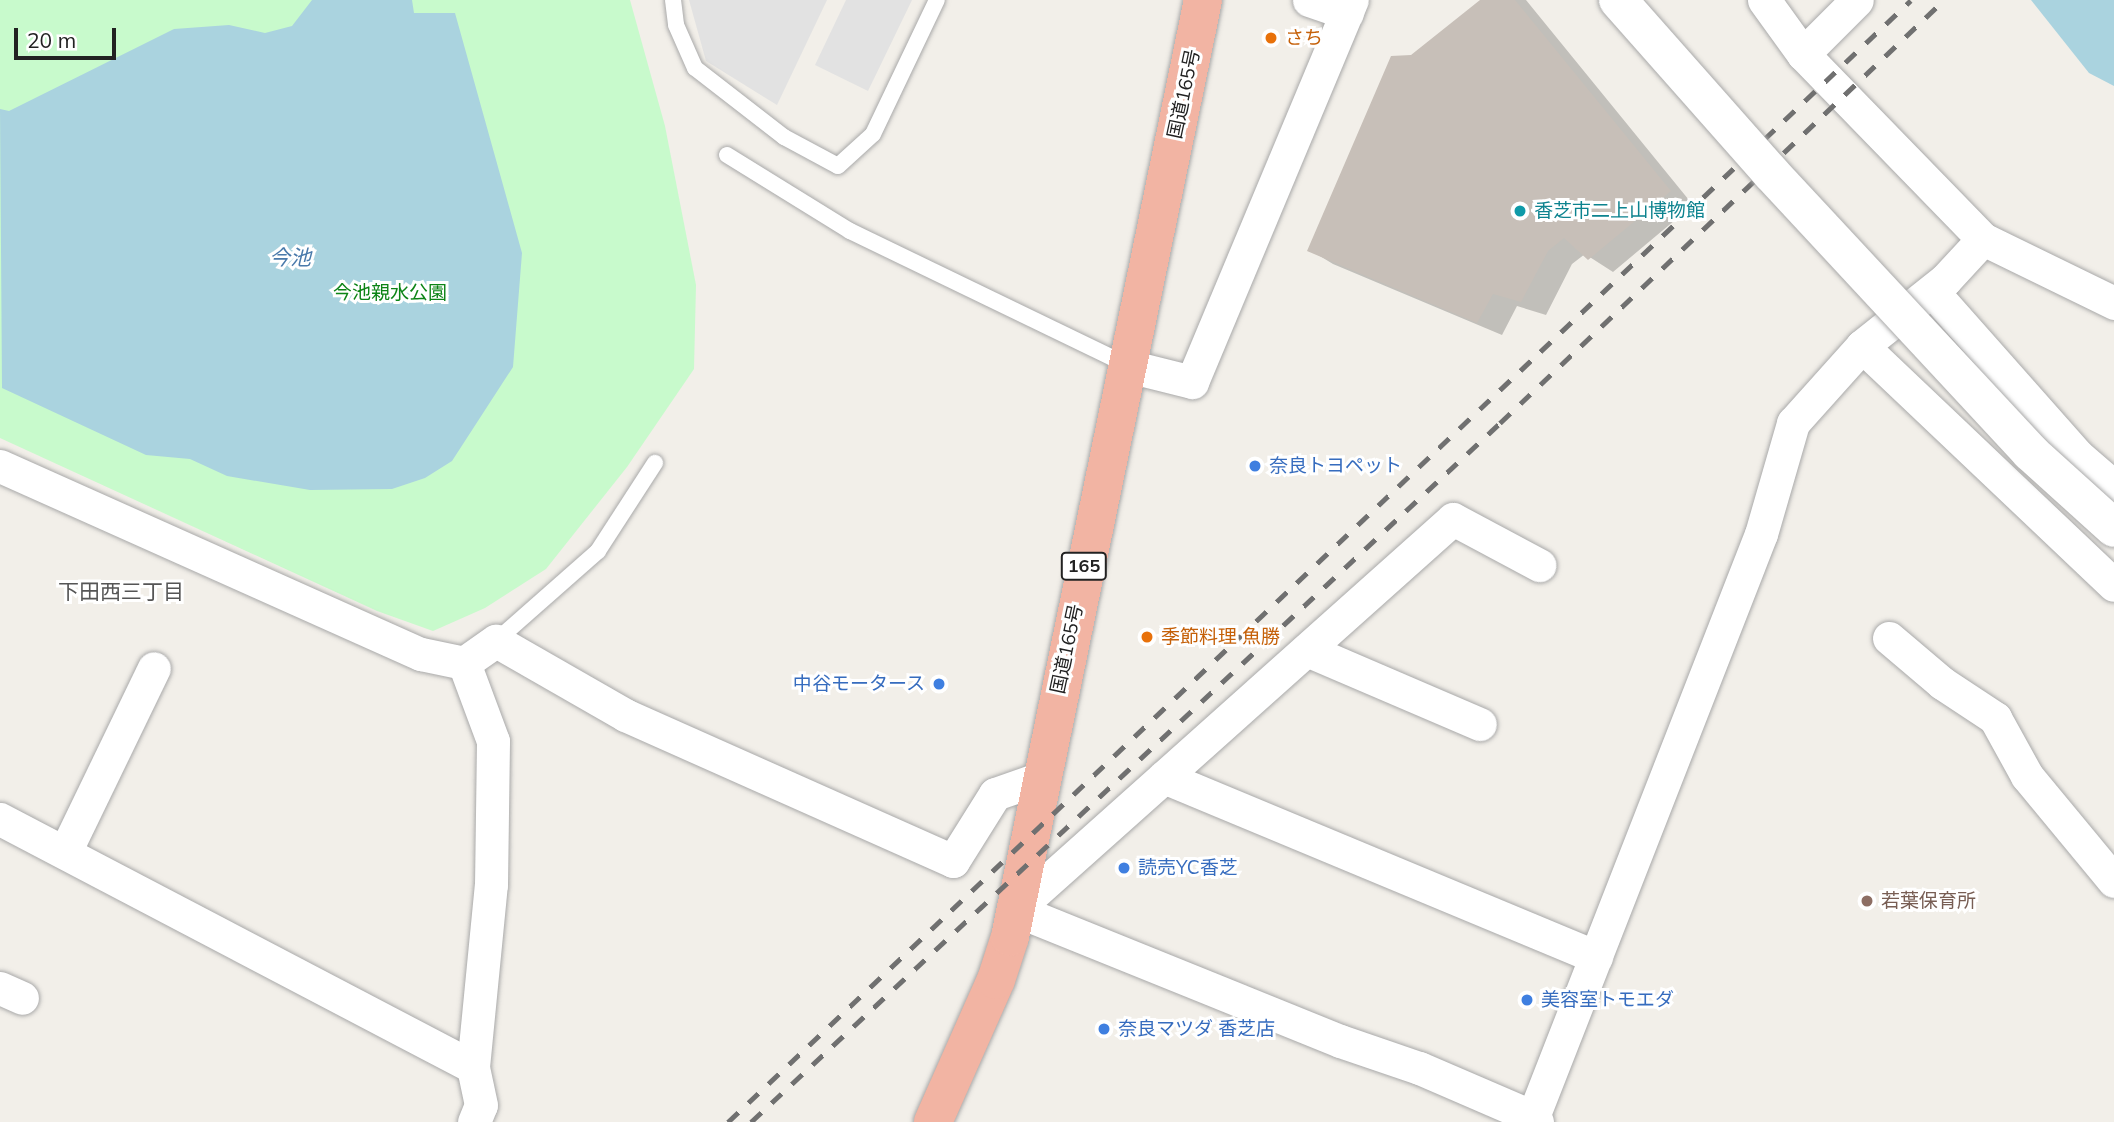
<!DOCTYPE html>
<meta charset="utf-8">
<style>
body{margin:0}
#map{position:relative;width:2114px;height:1122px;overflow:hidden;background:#f2efe9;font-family:Mulish,"Noto Sans JP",sans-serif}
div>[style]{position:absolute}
.park>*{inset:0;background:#c8facc}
.parking>*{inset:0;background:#e2e2e2}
.water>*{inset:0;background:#aad3df}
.shadow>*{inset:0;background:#0003}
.building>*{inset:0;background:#c7bfb8}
.roads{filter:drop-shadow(0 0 2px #a9a9a9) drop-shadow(0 0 2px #a9a9a9)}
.service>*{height:16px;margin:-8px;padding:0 8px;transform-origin:8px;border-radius:8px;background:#fff}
.minor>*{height:33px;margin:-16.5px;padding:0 16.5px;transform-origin:16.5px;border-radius:16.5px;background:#fff}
.trunk>*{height:38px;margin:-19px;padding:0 19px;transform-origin:19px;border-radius:19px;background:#f2b4a3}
.rail>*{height:5px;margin-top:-2.5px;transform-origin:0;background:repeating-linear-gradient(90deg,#707070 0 14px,transparent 0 28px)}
.bridges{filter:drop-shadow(0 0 2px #a9a9a9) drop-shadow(0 0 2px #a9a9a9)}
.tertiary-bridge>*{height:38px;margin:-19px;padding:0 19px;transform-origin:19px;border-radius:19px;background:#fff}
.dots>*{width:19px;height:19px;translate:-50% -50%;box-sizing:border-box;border:4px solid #fff;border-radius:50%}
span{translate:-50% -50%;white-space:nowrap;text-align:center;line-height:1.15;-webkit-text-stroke:6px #fff;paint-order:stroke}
.shield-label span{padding:2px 5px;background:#fff;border:2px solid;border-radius:5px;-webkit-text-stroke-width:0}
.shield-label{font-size:18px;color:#222;font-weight:700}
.food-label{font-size:19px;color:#c56008}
.left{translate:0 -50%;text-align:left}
.street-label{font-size:19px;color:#222}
.culture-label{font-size:19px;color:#0d838f}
.park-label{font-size:19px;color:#0c8416}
.shop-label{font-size:19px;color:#366cbe}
.right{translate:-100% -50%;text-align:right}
.education-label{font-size:19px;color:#785e54}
.water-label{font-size:21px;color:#4a7aab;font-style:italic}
.neighbourhood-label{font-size:21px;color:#555}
.scale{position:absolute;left:14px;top:28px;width:102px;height:32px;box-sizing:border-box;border:4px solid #222;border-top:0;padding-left:9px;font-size:21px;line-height:24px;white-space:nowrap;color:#222;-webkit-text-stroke:5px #fff;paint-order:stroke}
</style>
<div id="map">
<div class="park">
<i style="clip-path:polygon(0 0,630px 0,665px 126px,696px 285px,694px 369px,627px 467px,546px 569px,485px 608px,433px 631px,377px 611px,0 438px)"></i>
</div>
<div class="parking">
<i style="clip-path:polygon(689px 0,827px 0,777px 105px,706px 61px)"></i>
<i style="clip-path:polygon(846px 0,912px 0,868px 91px,815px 65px)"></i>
</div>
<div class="water">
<i style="clip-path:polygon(312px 0,412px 0,414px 13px,455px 13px,522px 253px,513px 367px,452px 461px,425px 478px,392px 489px,310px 490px,227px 476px,190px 459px,146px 455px,2px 388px,0 109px,9px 111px,174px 29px,229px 25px,265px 33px,292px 26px)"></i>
<i style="clip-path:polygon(2031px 0,2114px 0,2114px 86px,2089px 73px)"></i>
</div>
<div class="shadow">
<i style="clip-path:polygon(1483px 0,1526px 0,1693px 205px,1613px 272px,1585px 254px,1572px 264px,1546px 315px,1517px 306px,1502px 335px,1333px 264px,1310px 250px,1411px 57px)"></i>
</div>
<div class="building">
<i style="clip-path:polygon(1480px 0,1515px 0,1671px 191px,1588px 260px,1564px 238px,1548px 251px,1521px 302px,1493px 294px,1477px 323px,1307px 251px,1391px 56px,1411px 55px)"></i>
</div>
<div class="roads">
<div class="service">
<i style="left:673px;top:0;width:25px;rotate:83deg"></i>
<i style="left:676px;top:25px;width:47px;rotate:66.2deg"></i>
<i style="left:695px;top:68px;width:113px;rotate:37.8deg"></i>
<i style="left:784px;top:137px;width:61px;rotate:28.2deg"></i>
<i style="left:838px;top:166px;width:47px;rotate:-42.4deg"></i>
<i style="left:873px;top:134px;width:148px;rotate:-64.5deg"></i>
<i style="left:727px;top:155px;width:145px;rotate:31.7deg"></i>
<i style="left:850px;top:231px;width:308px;rotate:25.8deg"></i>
<i style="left:496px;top:641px;width:136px;rotate:-41.4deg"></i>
<i style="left:598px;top:551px;width:105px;rotate:-57.1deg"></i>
</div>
<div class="minor">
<i style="left:1309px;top:0;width:40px;rotate:18.9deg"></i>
<i style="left:1764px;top:0;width:67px;rotate:54.2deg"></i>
<i style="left:1803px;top:54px;width:76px;rotate:-45deg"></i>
<i style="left:1803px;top:54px;width:258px;rotate:45.8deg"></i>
<i style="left:1932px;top:291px;width:219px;rotate:48.5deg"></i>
<i style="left:2077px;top:455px;width:49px;rotate:40.9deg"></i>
<i style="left:1862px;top:346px;width:347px;rotate:43.5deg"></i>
<i style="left:1128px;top:366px;width:66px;rotate:14deg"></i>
<i style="left:1192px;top:382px;width:414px;rotate:-67.3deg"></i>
<i style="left:0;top:466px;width:461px;rotate:24.1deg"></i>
<i style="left:421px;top:654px;width:44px;rotate:11.8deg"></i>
<i style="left:1889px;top:638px;width:70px;rotate:40.3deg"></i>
<i style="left:1942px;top:683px;width:64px;rotate:33.4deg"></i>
<i style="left:1995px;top:718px;width:66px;rotate:61.1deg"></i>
<i style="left:2027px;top:776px;width:136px;rotate:50.4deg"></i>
<i style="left:1307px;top:650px;width:188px;rotate:23.2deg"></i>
<i style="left:1164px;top:777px;width:468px;rotate:22.6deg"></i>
<i style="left:0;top:819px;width:534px;rotate:27.67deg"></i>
<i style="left:65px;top:852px;width:204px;rotate:-64.2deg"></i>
<i style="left:0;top:988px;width:24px;rotate:24deg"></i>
<i style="left:474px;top:1122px;width:18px;rotate:-68deg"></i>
<i style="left:481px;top:1105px;width:39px;rotate:-102deg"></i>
<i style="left:473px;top:1067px;width:183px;rotate:-84.4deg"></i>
<i style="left:491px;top:885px;width:144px;rotate:-89.2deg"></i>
<i style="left:493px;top:741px;width:83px;rotate:-110.4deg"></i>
<i style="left:464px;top:663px;width:39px;rotate:-35deg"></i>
<i style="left:496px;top:641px;width:149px;rotate:29.8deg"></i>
<i style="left:625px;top:715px;width:359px;rotate:24deg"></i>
<i style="left:953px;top:861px;width:79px;rotate:-57.9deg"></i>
<i style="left:995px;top:794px;width:49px;rotate:-19.2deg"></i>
<i style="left:1531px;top:1122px;width:631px;rotate:-68.64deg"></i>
<i style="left:1761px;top:534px;width:116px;rotate:-73.9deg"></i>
<i style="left:1793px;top:423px;width:103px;rotate:-48.1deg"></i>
<i style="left:1862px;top:346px;width:106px;rotate:-38.5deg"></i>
<i style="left:1945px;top:280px;width:56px;rotate:-47.2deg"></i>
<i style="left:1983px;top:239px;width:146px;rotate:26deg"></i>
<i style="left:1537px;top:1122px;width:6px;rotate:-129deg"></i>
<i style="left:1533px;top:1117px;width:124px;rotate:-156.7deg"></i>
<i style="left:1419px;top:1068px;width:83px;rotate:-161.1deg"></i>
<i style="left:1340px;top:1041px;width:350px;rotate:-158deg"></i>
<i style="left:1015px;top:910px;width:587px;rotate:-41.76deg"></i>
<i style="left:1453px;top:519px;width:98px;rotate:28.1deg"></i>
</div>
<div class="trunk">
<i style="left:933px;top:1122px;width:155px;rotate:-66.1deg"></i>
<i style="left:996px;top:980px;width:45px;rotate:-72deg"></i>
<i style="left:1010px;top:937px;width:957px;rotate:-78.36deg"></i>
</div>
</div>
<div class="rail">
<i style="left:728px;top:1122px;width:1630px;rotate:-43.48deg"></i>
<i style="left:751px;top:1122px;width:1025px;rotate:-43.02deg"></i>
<i style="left:1500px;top:423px;width:613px;rotate:-43.61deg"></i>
</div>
<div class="bridges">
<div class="tertiary-bridge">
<i style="left:1618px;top:0;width:231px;rotate:48.5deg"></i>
<i style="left:1771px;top:173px;width:381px;rotate:47.1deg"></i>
<i style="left:2030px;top:452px;width:113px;rotate:42.1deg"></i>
</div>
</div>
<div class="dots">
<i style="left:1271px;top:38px;background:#e8710a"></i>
<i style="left:1520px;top:211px;background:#0f9aa8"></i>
<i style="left:1255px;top:466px;background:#3f7fe0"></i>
<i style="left:1147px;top:637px;background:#e8710a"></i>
<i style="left:939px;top:684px;background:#3f7fe0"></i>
<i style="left:1124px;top:868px;background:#3f7fe0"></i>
<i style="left:1867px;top:901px;background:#8d6e63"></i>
<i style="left:1527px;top:1000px;background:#3f7fe0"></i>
<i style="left:1104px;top:1029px;background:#3f7fe0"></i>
</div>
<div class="shield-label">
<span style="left:1084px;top:566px">165</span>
</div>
<div class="food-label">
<span class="left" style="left:1285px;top:38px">さち</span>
<span class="left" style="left:1161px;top:637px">季節料理 魚勝</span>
</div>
<div class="street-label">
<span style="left:1184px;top:94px;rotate:-78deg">国道165号</span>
<span style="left:1067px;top:649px;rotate:-78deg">国道165号</span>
</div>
<div class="culture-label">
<span class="left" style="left:1534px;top:211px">香芝市二上山博物館</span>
</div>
<div class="park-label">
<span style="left:390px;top:293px">今池親水公園</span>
</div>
<div class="shop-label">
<span class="left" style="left:1269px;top:466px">奈良トヨペット</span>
<span class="right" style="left:925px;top:684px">中谷モータース</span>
<span class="left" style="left:1138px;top:868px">読売YC香芝</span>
<span class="left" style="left:1541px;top:1000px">美容室トモエダ</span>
<span class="left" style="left:1118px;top:1029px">奈良マツダ 香芝店</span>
</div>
<div class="education-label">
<span class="left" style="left:1881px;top:901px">若葉保育所</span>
</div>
<div class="water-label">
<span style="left:290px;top:257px">今池</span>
</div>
<div class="neighbourhood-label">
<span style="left:121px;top:591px">下田西三丁目</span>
</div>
<div class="scale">20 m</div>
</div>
